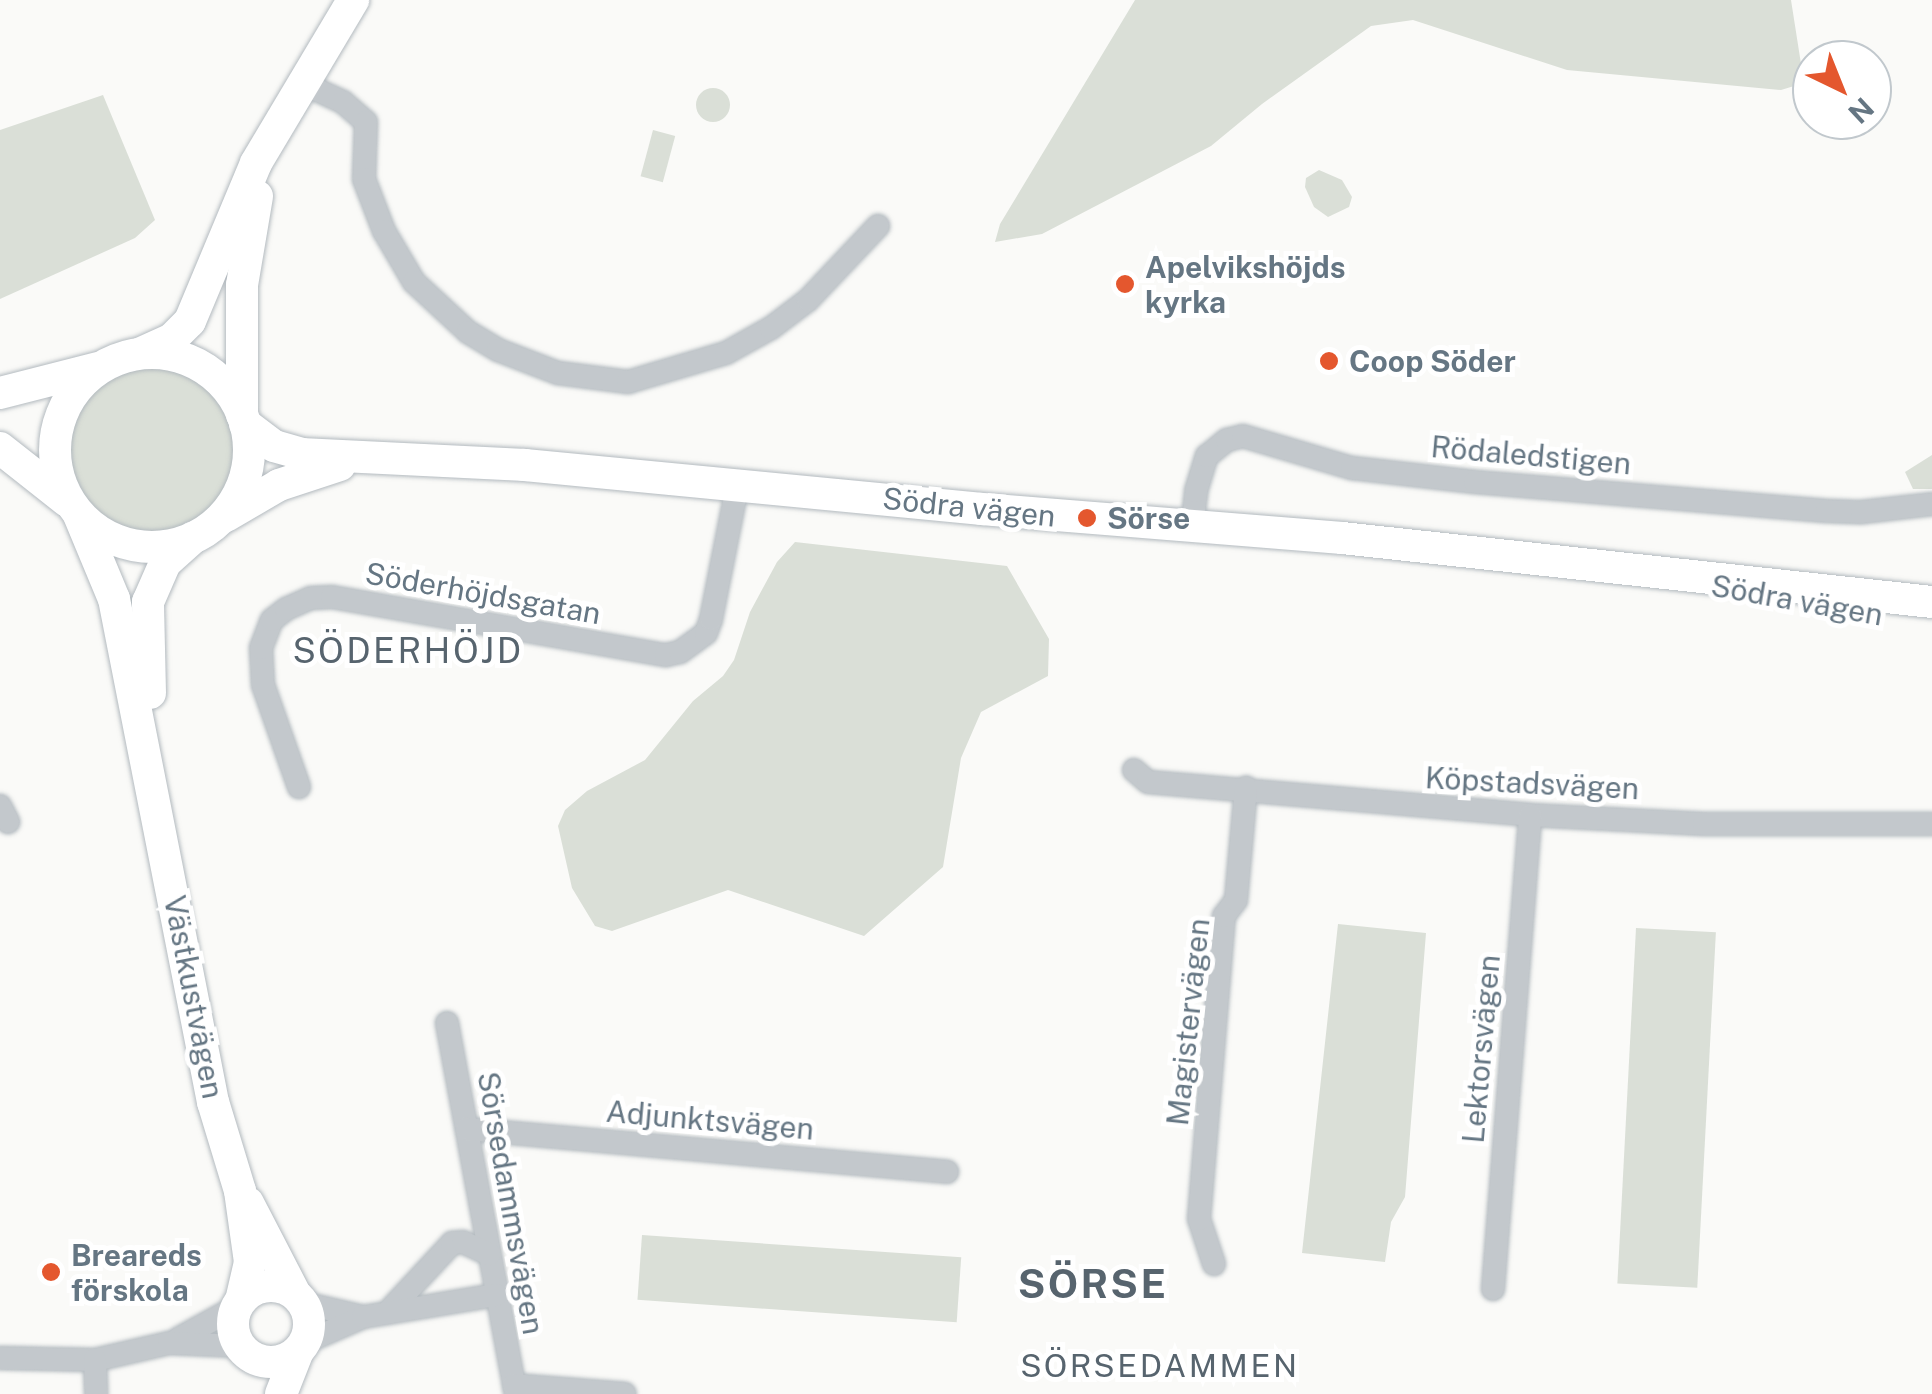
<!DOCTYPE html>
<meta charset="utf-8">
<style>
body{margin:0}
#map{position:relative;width:1932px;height:1394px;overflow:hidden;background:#fafaf8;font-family:"Public Sans",sans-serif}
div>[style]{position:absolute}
.green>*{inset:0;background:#dadfd7;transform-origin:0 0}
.round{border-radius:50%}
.roads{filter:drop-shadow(0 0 2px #b3babf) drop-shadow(0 0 2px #b3babf)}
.street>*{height:22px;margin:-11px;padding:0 11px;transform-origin:11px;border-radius:11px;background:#c3c8cc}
.secondary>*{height:32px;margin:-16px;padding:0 16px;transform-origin:16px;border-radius:16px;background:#fff}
.secondary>.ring{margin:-16px;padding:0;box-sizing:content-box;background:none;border:32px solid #fff;border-radius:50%}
.dots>*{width:28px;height:28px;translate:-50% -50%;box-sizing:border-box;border:5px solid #fff;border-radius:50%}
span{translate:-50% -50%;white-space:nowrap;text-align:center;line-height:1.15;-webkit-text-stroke:10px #fff;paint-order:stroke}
.poi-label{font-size:30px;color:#657683;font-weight:700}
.left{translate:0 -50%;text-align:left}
.street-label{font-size:30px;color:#657683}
.neighbourhood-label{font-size:32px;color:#57646e;letter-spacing:2.5px}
.quarter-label{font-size:35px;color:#57646e;letter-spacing:2.5px}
.district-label{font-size:40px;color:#57646e;font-weight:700;letter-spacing:2.5px}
.north{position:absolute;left:1792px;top:40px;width:100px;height:100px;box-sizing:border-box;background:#fff;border:2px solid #c1c8cd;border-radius:50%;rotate:137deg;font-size:28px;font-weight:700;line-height:40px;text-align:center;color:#657683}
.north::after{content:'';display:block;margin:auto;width:35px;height:45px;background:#e4572e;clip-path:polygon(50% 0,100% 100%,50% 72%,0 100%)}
</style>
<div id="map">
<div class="green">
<i style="clip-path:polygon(1135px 0,1791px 0,1804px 83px,1781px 90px,1567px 70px,1413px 20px,1371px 26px,1262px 104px,1211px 146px,1042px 234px,995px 242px,1000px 224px)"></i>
<i class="round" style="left:696px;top:88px;width:34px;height:34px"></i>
<i style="clip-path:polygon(103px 95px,155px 220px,135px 238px,0 299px,0 130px)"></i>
<i style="left:653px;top:130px;width:23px;height:48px;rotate:15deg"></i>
<i style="clip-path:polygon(1319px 170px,1342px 180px,1352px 197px,1349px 207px,1328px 217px,1314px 207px,1305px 187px,1306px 178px)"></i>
<i class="round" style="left:66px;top:365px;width:172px;height:172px"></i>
<i style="clip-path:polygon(1932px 455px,1932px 489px,1913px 489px,1905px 472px)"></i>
<i style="clip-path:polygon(795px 542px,1007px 566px,1049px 639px,1048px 676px,981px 712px,961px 758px,943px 867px,864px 936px,728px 890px,612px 931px,595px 926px,572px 888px,558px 826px,565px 810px,587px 791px,645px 760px,693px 701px,723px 676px,734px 660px,750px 612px,777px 562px)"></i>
<i style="clip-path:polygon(1338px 924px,1426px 933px,1405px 1197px,1391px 1222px,1385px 1262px,1302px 1253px)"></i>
<i style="left:1636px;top:928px;width:80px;height:356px;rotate:3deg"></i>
<i style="left:642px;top:1235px;width:320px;height:65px;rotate:4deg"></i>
</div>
<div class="roads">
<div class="street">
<i style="left:304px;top:84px;width:43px;rotate:24.8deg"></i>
<i style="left:343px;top:102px;width:30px;rotate:41deg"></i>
<i style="left:366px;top:122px;width:57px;rotate:92deg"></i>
<i style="left:364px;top:179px;width:56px;rotate:69deg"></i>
<i style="left:384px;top:231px;width:59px;rotate:59.5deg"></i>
<i style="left:414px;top:282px;width:74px;rotate:42.8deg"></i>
<i style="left:468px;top:332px;width:35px;rotate:31deg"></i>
<i style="left:498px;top:350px;width:64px;rotate:21deg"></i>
<i style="left:558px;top:373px;width:71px;rotate:7.3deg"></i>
<i style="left:628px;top:382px;width:102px;rotate:-16.5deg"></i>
<i style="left:726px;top:353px;width:51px;rotate:-29.1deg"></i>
<i style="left:771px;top:328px;width:46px;rotate:-37.1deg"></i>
<i style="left:808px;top:300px;width:102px;rotate:-46.6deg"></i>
<i style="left:1192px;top:526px;width:35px;rotate:-83deg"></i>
<i style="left:1196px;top:491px;width:37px;rotate:-73deg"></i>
<i style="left:1207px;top:456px;width:26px;rotate:-39deg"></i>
<i style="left:1227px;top:440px;width:16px;rotate:-14deg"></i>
<i style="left:1243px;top:436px;width:114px;rotate:16.4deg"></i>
<i style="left:1352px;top:468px;width:124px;rotate:6.5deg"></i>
<i style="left:1475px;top:482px;width:353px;rotate:4.7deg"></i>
<i style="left:1827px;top:511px;width:35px;rotate:2deg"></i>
<i style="left:1862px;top:512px;width:70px;rotate:-6.5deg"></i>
<i style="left:1134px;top:770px;width:18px;rotate:41deg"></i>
<i style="left:1148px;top:782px;width:383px;rotate:4.9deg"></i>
<i style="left:1530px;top:815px;width:174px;rotate:3deg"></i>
<i style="left:1704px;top:824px;width:228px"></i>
<i style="left:299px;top:787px;width:108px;rotate:-109.4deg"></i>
<i style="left:263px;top:685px;width:37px;rotate:-93deg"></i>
<i style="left:261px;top:648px;width:30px;rotate:-69deg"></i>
<i style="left:272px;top:620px;width:18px;rotate:-38deg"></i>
<i style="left:286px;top:609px;width:27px;rotate:-24deg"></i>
<i style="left:311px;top:598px;width:21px;rotate:-3deg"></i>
<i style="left:332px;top:597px;width:339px;rotate:9.9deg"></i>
<i style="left:666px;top:655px;width:14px;rotate:-12deg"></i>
<i style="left:680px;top:652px;width:32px;rotate:-36deg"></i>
<i style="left:706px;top:633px;width:15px;rotate:-70deg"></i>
<i style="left:711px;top:619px;width:139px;rotate:-78.8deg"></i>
<i style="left:0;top:806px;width:18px;rotate:63deg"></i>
<i style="left:447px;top:1023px;width:377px;rotate:79.5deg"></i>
<i style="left:467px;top:1129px;width:482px;rotate:5.1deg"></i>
<i style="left:1214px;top:1264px;width:47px;rotate:-108.4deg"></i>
<i style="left:1199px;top:1219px;width:304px;rotate:-85.3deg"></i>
<i style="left:1224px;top:916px;width:20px;rotate:-53deg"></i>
<i style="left:1236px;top:900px;width:113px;rotate:-84.9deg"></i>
<i style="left:1493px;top:1289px;width:475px;rotate:-85.5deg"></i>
<i style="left:303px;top:1303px;width:62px;rotate:13.1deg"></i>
<i style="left:387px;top:1313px;width:96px;rotate:-47.1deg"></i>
<i style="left:452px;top:1243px;width:11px;rotate:-5deg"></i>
<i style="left:463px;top:1242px;width:29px;rotate:25deg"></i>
<i style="left:178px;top:1339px;width:66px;rotate:-28.9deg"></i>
<i style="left:304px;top:1343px;width:64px;rotate:-23.8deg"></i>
<i style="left:363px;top:1317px;width:135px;rotate:-9.4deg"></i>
<i style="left:0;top:1358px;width:95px;rotate:1.2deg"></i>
<i style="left:95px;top:1360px;width:76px;rotate:-12.9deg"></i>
<i style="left:169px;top:1343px;width:70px;rotate:2.5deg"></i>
<i style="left:95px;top:1360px;width:34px;rotate:88deg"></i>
<i style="left:514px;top:1385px;width:111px;rotate:4.6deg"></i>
</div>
<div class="secondary">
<i style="left:141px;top:353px;width:34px;rotate:-24deg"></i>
<i style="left:172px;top:339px;width:25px;rotate:-45deg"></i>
<i style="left:190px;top:321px;width:171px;rotate:-67.3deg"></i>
<i style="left:256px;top:163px;width:190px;rotate:-59.2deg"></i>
<i class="ring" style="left:55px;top:353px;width:162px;height:162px"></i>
<i style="left:0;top:393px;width:101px;rotate:-14.3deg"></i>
<i style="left:242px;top:415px;width:130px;rotate:-90deg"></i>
<i style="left:242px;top:285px;width:90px;rotate:-80.4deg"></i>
<i style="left:245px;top:424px;width:36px;rotate:37deg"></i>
<i style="left:274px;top:446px;width:29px;rotate:16deg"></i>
<i style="left:302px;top:454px;width:223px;rotate:2.8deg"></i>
<i style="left:525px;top:465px;width:459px;rotate:5.5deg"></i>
<i style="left:982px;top:509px;width:361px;rotate:4.6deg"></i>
<i style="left:1342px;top:538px;width:593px;rotate:6.19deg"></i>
<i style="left:0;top:448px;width:85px;rotate:38.3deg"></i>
<i style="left:79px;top:515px;width:91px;rotate:67.4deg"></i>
<i style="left:114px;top:599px;width:513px;rotate:78.87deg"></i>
<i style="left:213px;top:1102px;width:93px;rotate:73.1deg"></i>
<i style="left:240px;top:1191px;width:72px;rotate:82deg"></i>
<i style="left:250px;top:1262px;width:37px;rotate:103deg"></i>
<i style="left:226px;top:516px;width:61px;rotate:-30.3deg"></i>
<i style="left:279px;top:485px;width:64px;rotate:-18.2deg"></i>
<i style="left:150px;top:693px;width:91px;rotate:-91.3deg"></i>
<i style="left:148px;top:602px;width:43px;rotate:-66.4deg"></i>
<i style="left:165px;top:563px;width:38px;rotate:-42deg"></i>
<i style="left:248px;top:1203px;width:102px;rotate:62.7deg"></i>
<i class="ring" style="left:233px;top:1286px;width:44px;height:44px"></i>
<i style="left:281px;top:1394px;width:46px;rotate:-68.4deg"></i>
</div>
</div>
<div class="dots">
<i style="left:1125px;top:284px;background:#e4572e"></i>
<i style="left:1329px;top:361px;background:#e4572e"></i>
<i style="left:1087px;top:518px;background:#e4572e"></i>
<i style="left:51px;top:1272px;background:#e4572e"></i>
</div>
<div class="poi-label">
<span class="left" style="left:1145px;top:284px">Apelvikshöjds<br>kyrka</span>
<span class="left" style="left:1349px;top:361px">Coop Söder</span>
<span class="left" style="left:1107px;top:518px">Sörse</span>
<span class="left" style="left:71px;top:1272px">Breareds<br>förskola</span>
</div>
<div class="street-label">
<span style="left:1531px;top:455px;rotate:5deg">Rödaledstigen</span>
<span style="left:969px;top:507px;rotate:6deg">Södra vägen</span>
<span style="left:483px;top:593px;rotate:10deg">Söderhöjdsgatan</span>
<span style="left:1797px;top:600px;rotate:10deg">Södra vägen</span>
<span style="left:1532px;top:783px;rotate:3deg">Köpstadsvägen</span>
<span style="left:194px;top:997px;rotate:79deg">Västkustvägen</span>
<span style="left:1188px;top:1022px;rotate:-84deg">Magistervägen</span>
<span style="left:1481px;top:1049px;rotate:-85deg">Lektorsvägen</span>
<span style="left:710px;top:1120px;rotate:5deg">Adjunktsvägen</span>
<span style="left:511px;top:1203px;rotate:80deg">Sörsedammsvägen</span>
</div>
<div class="neighbourhood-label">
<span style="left:1160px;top:1366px">SÖRSEDAMMEN</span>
</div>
<div class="quarter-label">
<span style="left:408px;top:651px">SÖDERHÖJD</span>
</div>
<div class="district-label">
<span style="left:1093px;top:1284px">SÖRSE</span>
</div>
<div class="north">N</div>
</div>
